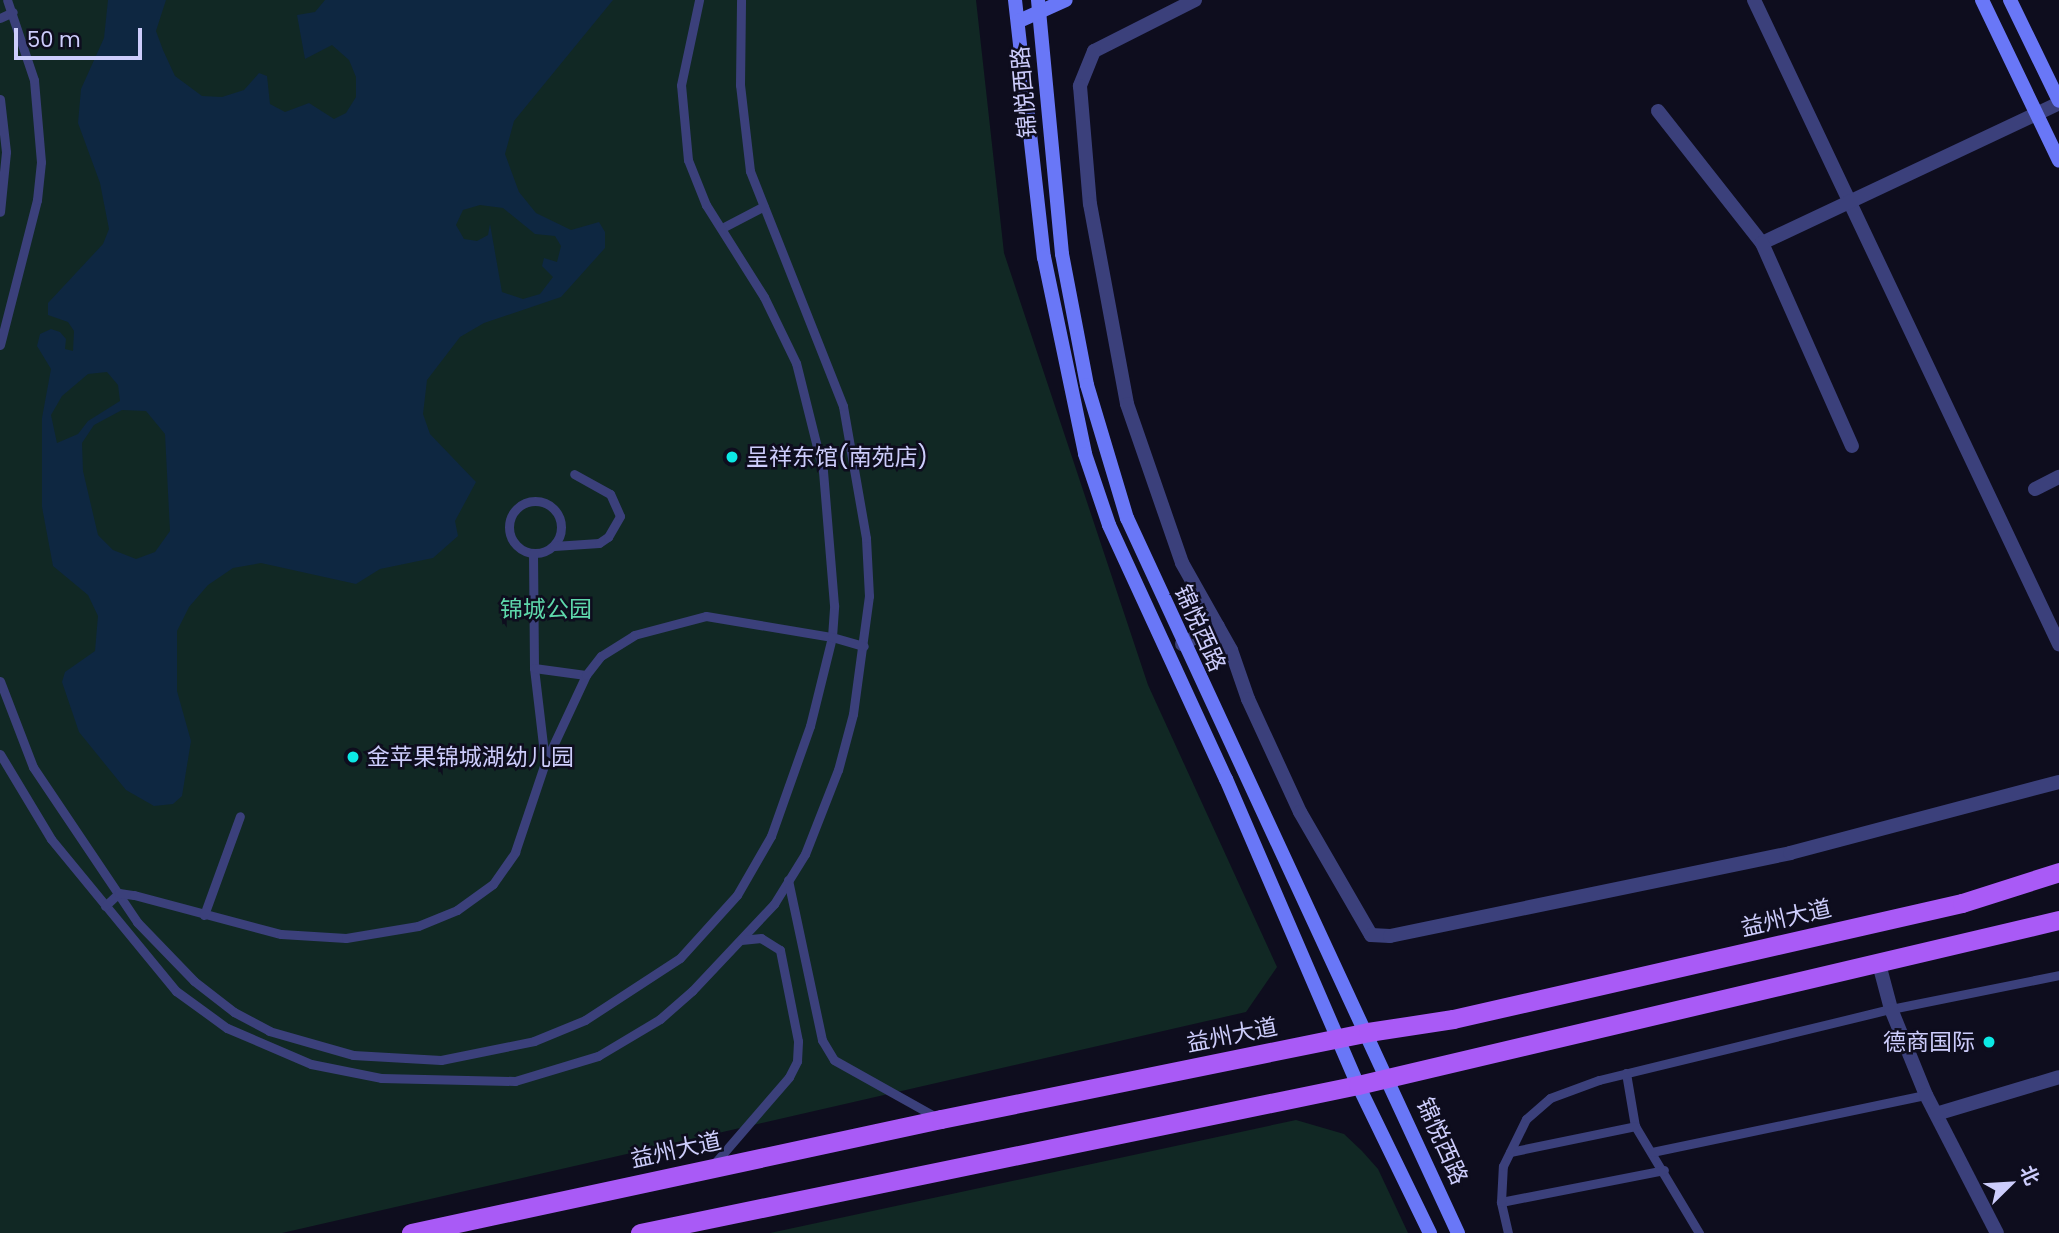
<!DOCTYPE html>
<meta charset="utf-8">
<style>
body{margin:0}
#map{position:relative;width:2059px;height:1233px;overflow:hidden;background:#0e0d1e;font-family:Poppins,"Noto Sans SC",sans-serif}
div>[style]{position:absolute}
.green>*{inset:0;background:#112824}
.water>*{inset:0;background:#0e2741}
.service>*{height:9px;margin:-4.5px;padding:0 4.5px;transform-origin:4.5px;border-radius:4.5px;background:#3b407b}
.service>.ring{margin:-4.5px;padding:0;box-sizing:content-box;background:none;border:9px solid #3b407b;border-radius:50%}
.minor>*{height:14px;margin:-7px;padding:0 7px;transform-origin:7px;border-radius:7px;background:#3b407b}
.secondary>*{height:14px;margin:-7px;padding:0 7px;transform-origin:7px;border-radius:7px;background:#6977f7}
.primary>*{height:19px;margin:-9.5px;padding:0 9.5px;transform-origin:9.5px;border-radius:9.5px;background:#a95af6}
.dots>*{width:19px;height:19px;translate:-50% -50%;box-sizing:border-box;border:4px solid #0e0d1e;border-radius:50%}
span{translate:-50% -50%;white-space:nowrap;text-align:center;line-height:1.15;-webkit-text-stroke:5px #0e0d1e;paint-order:stroke}
.street-label{font-size:23px;color:#cdcdfc}
.poi-label{font-size:23px;color:#cdcdfc}
.left{translate:0 -50%;text-align:left}
.right{translate:-100% -50%;text-align:right}
.park-label{font-size:23px;color:#5ed8ab}
.north{position:absolute;left:1975px;top:1149px;width:70px;height:70px;-webkit-text-stroke:5px #0e0d1e;paint-order:stroke;rotate:66deg;font-size:19px;font-weight:700;line-height:28px;text-align:center;color:#cdcdfc}
.north::after{content:'';display:block;margin:auto;width:24px;height:32px;background:#cdcdfc;clip-path:polygon(50% 0,100% 100%,50% 72%,0 100%)}
.scale{position:absolute;left:14px;top:28px;width:128px;height:32px;box-sizing:border-box;border:4px solid #cdcdfc;border-top:0;padding-left:9px;font-size:21px;line-height:24px;white-space:nowrap;color:#cdcdfc;-webkit-text-stroke:5px #0e0d1e;paint-order:stroke}
</style>
<div id="map">
<div class="green">
<i style="clip-path:polygon(0 0,976px 0,1004px 253px,1148px 685px,1277px 967px,1246px 1012px,282px 1233px,0 1233px)"></i>
<i style="clip-path:polygon(1296px 1120px,1344px 1134px,1362px 1151px,1378px 1169px,1408px 1233px,770px 1233px)"></i>
</div>
<div class="water">
<i style="clip-path:polygon(evenodd,108px 0,166px 0,156px 31px,163px 50px,175px 76px,202px 96px,222px 97px,244px 90px,259px 73px,267px 76px,270px 104px,285px 112px,309px 103px,334px 119px,346px 113px,356px 97px,356px 77px,349px 60px,332px 45px,305px 59px,297px 15px,315px 12px,325px 0,613px 0,514px 121px,505px 154px,519px 192px,536px 213px,571px 230px,599px 222px,605px 232px,605px 248px,561px 297px,484px 323px,460px 337px,427px 380px,423px 414px,430px 434px,476px 482px,455px 521px,458px 536px,433px 558px,380px 569px,356px 584px,261px 563px,233px 568px,208px 585px,189px 607px,177px 631px,177px 691px,191px 741px,182px 796px,173px 804px,154px 806px,126px 790px,79px 732px,62px 682px,65px 672px,95px 651px,98px 616px,88px 595px,53px 566px,42px 507px,42px 418px,51px 369px,37px 346px,40px 334px,51px 329px,60px 332px,66px 339px,65px 349px,73px 351px,74px 331px,68px 322px,48px 315px,48px 303px,103px 244px,109px 229px,100px 183px,78px 123px,81px 89px,104px 38px,108px 0,480px 205px,503px 208px,535px 234px,555px 236px,561px 246px,557px 262px,544px 258px,542px 266px,553px 277px,540px 294px,523px 299px,502px 292px,490px 224px,488px 235px,477px 241px,464px 239px,456px 225px,463px 210px,480px 205px,108px 0,107px 372px,118px 385px,120px 401px,88px 421px,78px 434px,57px 443px,51px 415px,62px 396px,88px 374px,107px 372px,108px 0,122px 410px,146px 411px,165px 434px,170px 531px,155px 552px,136px 559px,113px 550px,98px 535px,83px 471px,82px 443px,94px 425px,122px 410px)"></i>
</div>
<div class="service">
<i style="left:0;top:18px;width:14px;rotate:-25deg"></i>
<i style="left:0;top:99px;width:53px;rotate:83.5deg"></i>
<i style="left:6px;top:152px;width:60px;rotate:95.7deg"></i>
<i style="left:722px;top:228px;width:47px;rotate:-27.6deg"></i>
<i style="left:0;top:345px;width:150px;rotate:-75.7deg"></i>
<i style="left:37px;top:200px;width:38px;rotate:-84deg"></i>
<i style="left:41px;top:162px;width:82px;rotate:-94.9deg"></i>
<i style="left:34px;top:80px;width:84px;rotate:-108.6deg"></i>
<i class="ring" style="left:509px;top:501px;width:43px;height:43px"></i>
<i style="left:554px;top:546px;width:45px;rotate:-3.8deg"></i>
<i style="left:599px;top:543px;width:11px;rotate:-34deg"></i>
<i style="left:608px;top:537px;width:24px;rotate:-60deg"></i>
<i style="left:620px;top:516px;width:24px;rotate:-114deg"></i>
<i style="left:610px;top:494px;width:41px;rotate:-150.9deg"></i>
<i style="left:533px;top:553px;width:115px;rotate:89.5deg"></i>
<i style="left:534px;top:668px;width:94px;rotate:83.3deg"></i>
<i style="left:534px;top:668px;width:52px;rotate:7.7deg"></i>
<i style="left:0;top:681px;width:92px;rotate:69deg"></i>
<i style="left:33px;top:767px;width:187px;rotate:56.1deg"></i>
<i style="left:137px;top:922px;width:82px;rotate:46deg"></i>
<i style="left:194px;top:981px;width:51px;rotate:37.8deg"></i>
<i style="left:234px;top:1012px;width:40px;rotate:28deg"></i>
<i style="left:269px;top:1031px;width:87px;rotate:15.9deg"></i>
<i style="left:353px;top:1055px;width:88px;rotate:3.3deg"></i>
<i style="left:441px;top:1060px;width:95px;rotate:-11.5deg"></i>
<i style="left:534px;top:1041px;width:55px;rotate:-22.4deg"></i>
<i style="left:585px;top:1020px;width:113px;rotate:-33.1deg"></i>
<i style="left:680px;top:958px;width:85px;rotate:-47.9deg"></i>
<i style="left:737px;top:895px;width:68px;rotate:-60deg"></i>
<i style="left:771px;top:836px;width:117px;rotate:-70.5deg"></i>
<i style="left:810px;top:726px;width:92px;rotate:-76.1deg"></i>
<i style="left:832px;top:637px;width:32px;rotate:-86deg"></i>
<i style="left:834px;top:605px;width:134px;rotate:-94.7deg"></i>
<i style="left:823px;top:471px;width:111px;rotate:-104deg"></i>
<i style="left:796px;top:363px;width:73px;rotate:-115.9deg"></i>
<i style="left:764px;top:297px;width:109px;rotate:-122.2deg"></i>
<i style="left:706px;top:205px;width:48px;rotate:-111.8deg"></i>
<i style="left:688px;top:160px;width:75px;rotate:-95.3deg"></i>
<i style="left:681px;top:85px;width:87px;rotate:-78deg"></i>
<i style="left:0;top:754px;width:99px;rotate:59deg"></i>
<i style="left:51px;top:839px;width:197px;rotate:50.6deg"></i>
<i style="left:176px;top:991px;width:63px;rotate:36deg"></i>
<i style="left:227px;top:1028px;width:91px;rotate:23.2deg"></i>
<i style="left:311px;top:1064px;width:71px;rotate:11.3deg"></i>
<i style="left:381px;top:1078px;width:134px;rotate:1.3deg"></i>
<i style="left:515px;top:1081px;width:87px;rotate:-16.8deg"></i>
<i style="left:598px;top:1056px;width:72px;rotate:-30.8deg"></i>
<i style="left:660px;top:1019px;width:43px;rotate:-41.2deg"></i>
<i style="left:692px;top:991px;width:120px;rotate:-46.7deg"></i>
<i style="left:774px;top:904px;width:59px;rotate:-58.2deg"></i>
<i style="left:805px;top:854px;width:90px;rotate:-68.6deg"></i>
<i style="left:838px;top:770px;width:58px;rotate:-75deg"></i>
<i style="left:853px;top:714px;width:119px;rotate:-82.3deg"></i>
<i style="left:869px;top:596px;width:58px;rotate:-93deg"></i>
<i style="left:866px;top:538px;width:134px;rotate:-99.9deg"></i>
<i style="left:843px;top:406px;width:253px;rotate:-111.6deg"></i>
<i style="left:750px;top:171px;width:87px;rotate:-96.6deg"></i>
<i style="left:740px;top:85px;width:85px;rotate:-89.3deg"></i>
<i style="left:788px;top:880px;width:164px;rotate:78deg"></i>
<i style="left:822px;top:1040px;width:23px;rotate:59deg"></i>
<i style="left:834px;top:1060px;width:117px;rotate:29.2deg"></i>
<i style="left:105px;top:906px;width:19px;rotate:-43deg"></i>
<i style="left:119px;top:893px;width:15px;rotate:8deg"></i>
<i style="left:134px;top:895px;width:152px;rotate:14.9deg"></i>
<i style="left:281px;top:934px;width:65px;rotate:3.5deg"></i>
<i style="left:346px;top:938px;width:73px;rotate:-9.5deg"></i>
<i style="left:418px;top:926px;width:42px;rotate:-22.3deg"></i>
<i style="left:457px;top:910px;width:44px;rotate:-35.8deg"></i>
<i style="left:493px;top:884px;width:39px;rotate:-55deg"></i>
<i style="left:515px;top:852px;width:94px;rotate:-71.4deg"></i>
<i style="left:545px;top:763px;width:97px;rotate:-65deg"></i>
<i style="left:586px;top:675px;width:24px;rotate:-52deg"></i>
<i style="left:601px;top:656px;width:39px;rotate:-32deg"></i>
<i style="left:634px;top:635px;width:74px;rotate:-14.8deg"></i>
<i style="left:706px;top:616px;width:128px;rotate:9.5deg"></i>
<i style="left:832px;top:637px;width:33px;rotate:16deg"></i>
<i style="left:204px;top:915px;width:105px;rotate:-70deg"></i>
<i style="left:1626px;top:1073px;width:54px;rotate:80.4deg"></i>
<i style="left:1635px;top:1126px;width:125px;rotate:59.1deg"></i>
<i style="left:1510px;top:1152px;width:128px;rotate:-11.7deg"></i>
<i style="left:1652px;top:1152px;width:280px;rotate:-11.8deg"></i>
<i style="left:714px;top:1164px;width:115px;rotate:-49.2deg"></i>
<i style="left:789px;top:1077px;width:18px;rotate:-63deg"></i>
<i style="left:797px;top:1061px;width:20px;rotate:-87deg"></i>
<i style="left:798px;top:1041px;width:93px;rotate:-101.2deg"></i>
<i style="left:780px;top:950px;width:22px;rotate:-148deg"></i>
<i style="left:761px;top:938px;width:20px;rotate:174deg"></i>
<i style="left:1501px;top:1202px;width:166px;rotate:-11.1deg"></i>
<i style="left:1508px;top:1233px;width:32px;rotate:-103deg"></i>
<i style="left:1501px;top:1202px;width:36px;rotate:-87deg"></i>
<i style="left:1503px;top:1166px;width:52px;rotate:-63.9deg"></i>
<i style="left:1526px;top:1119px;width:32px;rotate:-41deg"></i>
<i style="left:1550px;top:1098px;width:52px;rotate:-20.2deg"></i>
<i style="left:1599px;top:1080px;width:301px;rotate:-13.7deg"></i>
<i style="left:1891px;top:1009px;width:171px;rotate:-11.4deg"></i>
</div>
<div class="minor">
<i style="left:1195px;top:0;width:113px;rotate:153.2deg"></i>
<i style="left:1094px;top:51px;width:38px;rotate:112deg"></i>
<i style="left:1080px;top:86px;width:118px;rotate:85.2deg"></i>
<i style="left:1090px;top:204px;width:203px;rotate:79.5deg"></i>
<i style="left:1127px;top:404px;width:168px;rotate:70.9deg"></i>
<i style="left:1182px;top:563px;width:100px;rotate:60.6deg"></i>
<i style="left:1231px;top:650px;width:52px;rotate:70.9deg"></i>
<i style="left:1248px;top:699px;width:124px;rotate:65.3deg"></i>
<i style="left:1300px;top:812px;width:142px;rotate:60deg"></i>
<i style="left:1371px;top:935px;width:19px;rotate:3deg"></i>
<i style="left:1390px;top:936px;width:409px;rotate:-11.7deg"></i>
<i style="left:1790px;top:853px;width:278px;rotate:-14.8deg"></i>
<i style="left:1754px;top:0;width:713px;rotate:64.66deg"></i>
<i style="left:1658px;top:111px;width:168px;rotate:51.8deg"></i>
<i style="left:1762px;top:243px;width:328px;rotate:-25.2deg"></i>
<i style="left:1762px;top:243px;width:222px;rotate:66.1deg"></i>
<i style="left:2035px;top:489px;width:27px;rotate:-27deg"></i>
<i style="left:1182px;top:644px;width:40px;rotate:-26.6deg"></i>
<i style="left:1879px;top:964px;width:47px;rotate:75.1deg"></i>
<i style="left:1891px;top:1009px;width:93px;rotate:67.9deg"></i>
<i style="left:1926px;top:1095px;width:155px;rotate:62.8deg"></i>
<i style="left:1936px;top:1114px;width:128px;rotate:-16.7deg"></i>
</div>
<div class="secondary">
<i style="left:1015px;top:0;width:259px;rotate:83.6deg"></i>
<i style="left:1044px;top:257px;width:201px;rotate:78.2deg"></i>
<i style="left:1085px;top:454px;width:75px;rotate:71.3deg"></i>
<i style="left:1109px;top:525px;width:280px;rotate:65.3deg"></i>
<i style="left:1226px;top:779px;width:333px;rotate:66.7deg"></i>
<i style="left:1358px;top:1085px;width:165px;rotate:64.1deg"></i>
<i style="left:1038px;top:0;width:255px;rotate:84.6deg"></i>
<i style="left:1062px;top:254px;width:133px;rotate:79.2deg"></i>
<i style="left:1087px;top:385px;width:139px;rotate:73.3deg"></i>
<i style="left:1127px;top:518px;width:788px;rotate:65.16deg"></i>
<i style="left:1982px;top:0;width:178px;rotate:64.4deg"></i>
<i style="left:2010px;top:0;width:112px;rotate:64.1deg"></i>
<i style="left:1019px;top:21px;width:51px;rotate:-24.1deg"></i>
</div>
<div class="primary">
<i style="left:411px;top:1233px;width:542px;rotate:-12.14deg"></i>
<i style="left:941px;top:1119px;width:436px;rotate:-11.5deg"></i>
<i style="left:1368px;top:1032px;width:86px;rotate:-8.7deg"></i>
<i style="left:1453px;top:1019px;width:522px;rotate:-12.84deg"></i>
<i style="left:1962px;top:903px;width:102px;rotate:-17.7deg"></i>
<i style="left:640px;top:1233px;width:733px;rotate:-11.65deg"></i>
<i style="left:1358px;top:1085px;width:720px;rotate:-13.25deg"></i>
</div>
<div class="dots">
<i style="left:732px;top:457px;background:#0ce9e5"></i>
<i style="left:353px;top:757px;background:#0ce9e5"></i>
<i style="left:1989px;top:1042px;background:#0ce9e5"></i>
</div>
<div class="street-label">
<span style="left:1024px;top:92px;rotate:-95deg">锦悦西路</span>
<span style="left:1200px;top:628px;rotate:66deg">锦悦西路</span>
<span style="left:1786px;top:918px;rotate:-13deg">益州大道</span>
<span style="left:1232px;top:1035px;rotate:-11deg">益州大道</span>
<span style="left:1442px;top:1141px;rotate:66deg">锦悦西路</span>
<span style="left:676px;top:1150px;rotate:-12deg">益州大道</span>
</div>
<div class="poi-label">
<span class="left" style="left:746px;top:457px">呈祥东馆(南苑店)</span>
<span class="left" style="left:367px;top:757px">金苹果锦城湖幼儿园</span>
<span class="right" style="left:1975px;top:1042px">德商国际</span>
</div>
<div class="park-label">
<span style="left:546px;top:609px">锦城公园</span>
</div>
<div class="north">北</div>
<div class="scale">50 m</div>
</div>
